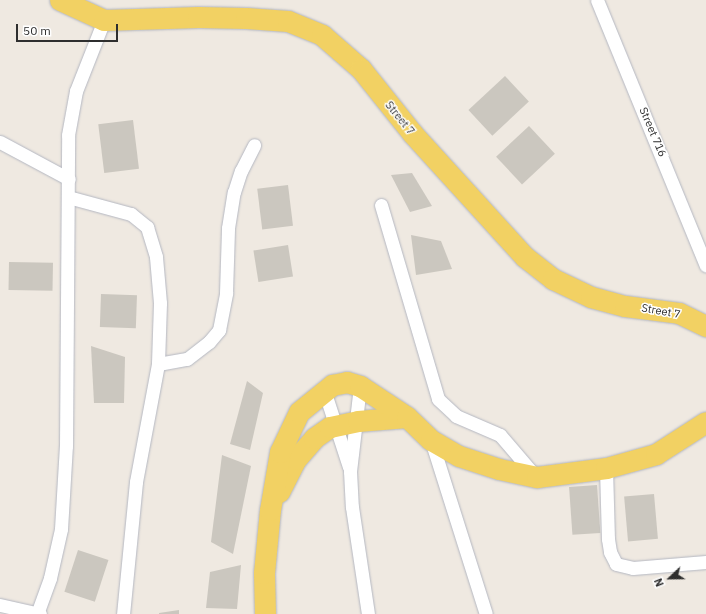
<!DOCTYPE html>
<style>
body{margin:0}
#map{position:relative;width:706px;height:614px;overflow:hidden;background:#efe9e1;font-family:"IBM Plex Sans",sans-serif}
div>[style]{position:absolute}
.building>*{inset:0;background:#cbc7bf;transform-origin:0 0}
.roads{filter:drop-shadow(0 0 1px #b4b7c1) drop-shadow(0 0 1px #b4b7c1)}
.street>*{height:13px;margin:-6.5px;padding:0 6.5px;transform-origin:6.5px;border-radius:6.5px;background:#fff}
.primary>*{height:21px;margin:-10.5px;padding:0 10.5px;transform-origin:10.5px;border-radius:10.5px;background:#f2d163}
span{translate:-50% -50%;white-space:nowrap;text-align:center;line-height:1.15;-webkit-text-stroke:3px #fff;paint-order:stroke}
.street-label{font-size:11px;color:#2e2e2e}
.north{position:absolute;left:650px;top:558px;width:40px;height:40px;-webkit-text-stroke:3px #fff;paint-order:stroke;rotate:248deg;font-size:11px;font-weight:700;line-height:16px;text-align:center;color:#2e2e2e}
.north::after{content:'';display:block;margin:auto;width:14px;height:18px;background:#2e2e2e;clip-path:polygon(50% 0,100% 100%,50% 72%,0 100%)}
.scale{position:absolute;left:16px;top:24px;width:102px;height:18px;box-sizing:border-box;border:2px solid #2e2e2e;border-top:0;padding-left:5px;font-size:12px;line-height:14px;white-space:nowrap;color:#2e2e2e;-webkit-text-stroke:3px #fff;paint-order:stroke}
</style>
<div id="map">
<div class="building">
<i style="left:505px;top:76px;width:35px;height:50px;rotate:47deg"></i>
<i style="left:133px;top:120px;width:49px;height:35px;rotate:83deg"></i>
<i style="left:529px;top:126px;width:38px;height:45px;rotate:47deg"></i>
<i style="clip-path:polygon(412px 173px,432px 206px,410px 212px,391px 175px)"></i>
<i style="left:288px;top:185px;width:41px;height:31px;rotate:83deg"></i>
<i style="clip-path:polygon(411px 235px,441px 241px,452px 269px,416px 275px)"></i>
<i style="left:288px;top:245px;width:32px;height:35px;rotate:81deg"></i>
<i style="left:9px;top:262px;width:44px;height:28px;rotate:1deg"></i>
<i style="left:101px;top:294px;width:36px;height:33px;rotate:2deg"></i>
<i style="clip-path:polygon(91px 346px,125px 357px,124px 403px,94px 403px)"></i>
<i style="clip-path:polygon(247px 381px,263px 393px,250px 450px,230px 444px)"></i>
<i style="clip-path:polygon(222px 455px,251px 466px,233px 554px,211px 542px)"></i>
<i style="left:597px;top:485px;width:48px;height:28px;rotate:86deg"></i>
<i style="left:654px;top:494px;width:45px;height:30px;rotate:85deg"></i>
<i style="left:78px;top:550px;width:32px;height:44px;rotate:18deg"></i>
<i style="clip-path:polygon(241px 565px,237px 609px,206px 608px,210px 572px)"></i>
<i style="clip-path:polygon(179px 610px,179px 614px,159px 614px,159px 613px)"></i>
</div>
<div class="roads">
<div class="street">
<i style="left:597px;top:0;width:287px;rotate:67.7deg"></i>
<i style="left:0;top:142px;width:78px;rotate:28.2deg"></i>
<i style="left:68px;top:197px;width:65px;rotate:15.1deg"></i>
<i style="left:131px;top:214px;width:21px;rotate:39deg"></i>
<i style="left:147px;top:227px;width:31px;rotate:73deg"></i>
<i style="left:156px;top:257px;width:46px;rotate:85deg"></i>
<i style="left:160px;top:303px;width:61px;rotate:91.9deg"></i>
<i style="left:158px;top:364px;width:120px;rotate:100.6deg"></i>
<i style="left:136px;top:482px;width:133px;rotate:95.6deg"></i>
<i style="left:381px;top:205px;width:202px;rotate:73.6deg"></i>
<i style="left:438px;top:399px;width:25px;rotate:43deg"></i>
<i style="left:456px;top:416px;width:48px;rotate:23.4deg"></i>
<i style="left:500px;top:435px;width:55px;rotate:49.4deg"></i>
<i style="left:158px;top:364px;width:29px;rotate:-10deg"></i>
<i style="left:187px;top:359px;width:28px;rotate:-38deg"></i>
<i style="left:209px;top:342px;width:16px;rotate:-50deg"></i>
<i style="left:219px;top:330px;width:38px;rotate:-79deg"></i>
<i style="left:226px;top:293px;width:65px;rotate:-88.2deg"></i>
<i style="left:228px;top:228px;width:36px;rotate:-81deg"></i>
<i style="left:234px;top:192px;width:22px;rotate:-72deg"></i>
<i style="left:241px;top:171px;width:29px;rotate:-63deg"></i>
<i style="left:360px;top:386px;width:86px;rotate:96.7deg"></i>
<i style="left:350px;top:471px;width:36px;rotate:87deg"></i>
<i style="left:352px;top:507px;width:108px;rotate:81.5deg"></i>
<i style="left:324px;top:390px;width:81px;rotate:72deg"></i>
<i style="left:431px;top:440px;width:182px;rotate:72.5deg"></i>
<i style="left:606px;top:468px;width:71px;rotate:88.4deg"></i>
<i style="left:608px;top:539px;width:13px;rotate:81deg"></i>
<i style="left:610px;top:552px;width:13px;rotate:63deg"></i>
<i style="left:616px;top:564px;width:17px;rotate:13deg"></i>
<i style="left:633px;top:568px;width:73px;rotate:-4.7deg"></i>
<i style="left:0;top:605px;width:41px;rotate:12.7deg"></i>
<i style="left:37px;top:614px;width:38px;rotate:-70deg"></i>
<i style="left:50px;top:578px;width:50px;rotate:-77.3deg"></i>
<i style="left:61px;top:529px;width:83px;rotate:-86.6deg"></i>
<i style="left:66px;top:446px;width:311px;rotate:-89.6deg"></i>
<i style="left:68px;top:135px;width:45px;rotate:-79.7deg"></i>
<i style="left:76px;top:91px;width:76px;rotate:-68.5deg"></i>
</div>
<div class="primary">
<i style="left:60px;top:0;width:48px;rotate:24.4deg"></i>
<i style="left:104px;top:20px;width:94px;rotate:-1.8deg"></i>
<i style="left:198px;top:17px;width:48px;rotate:1.2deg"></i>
<i style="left:246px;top:18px;width:42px;rotate:4.1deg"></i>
<i style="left:288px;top:21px;width:37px;rotate:22deg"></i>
<i style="left:322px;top:35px;width:52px;rotate:41.1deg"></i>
<i style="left:361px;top:69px;width:82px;rotate:51.4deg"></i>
<i style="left:412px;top:133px;width:168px;rotate:47.7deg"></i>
<i style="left:525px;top:257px;width:36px;rotate:38deg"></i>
<i style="left:553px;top:279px;width:42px;rotate:25.3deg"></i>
<i style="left:591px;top:297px;width:35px;rotate:15deg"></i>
<i style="left:625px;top:306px;width:54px;rotate:7.4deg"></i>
<i style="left:679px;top:313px;width:30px;rotate:26deg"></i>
<i style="left:279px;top:492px;width:37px;rotate:-63deg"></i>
<i style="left:296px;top:459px;width:28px;rotate:-49deg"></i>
<i style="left:314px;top:438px;width:19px;rotate:-35deg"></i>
<i style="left:330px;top:427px;width:29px;rotate:-12deg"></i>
<i style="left:358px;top:421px;width:49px;rotate:-4.7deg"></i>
<i style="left:265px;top:614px;width:41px;rotate:-91.4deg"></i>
<i style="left:264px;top:573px;width:63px;rotate:-84.6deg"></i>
<i style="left:270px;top:510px;width:59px;rotate:-80.2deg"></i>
<i style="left:280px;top:452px;width:44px;rotate:-64.6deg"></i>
<i style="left:299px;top:412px;width:43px;rotate:-39.3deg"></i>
<i style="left:332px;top:385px;width:15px;rotate:-11deg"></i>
<i style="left:347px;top:382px;width:14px;rotate:17deg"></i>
<i style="left:360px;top:386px;width:56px;rotate:33.4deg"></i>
<i style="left:407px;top:417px;width:33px;rotate:44deg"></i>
<i style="left:431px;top:440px;width:32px;rotate:30deg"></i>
<i style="left:459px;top:456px;width:42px;rotate:18deg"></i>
<i style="left:499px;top:469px;width:39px;rotate:12deg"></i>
<i style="left:537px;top:477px;width:70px;rotate:-7.4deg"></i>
<i style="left:606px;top:468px;width:52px;rotate:-15.6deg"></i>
<i style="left:656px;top:454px;width:59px;rotate:-32.6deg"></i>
</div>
</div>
<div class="street-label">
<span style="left:400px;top:118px;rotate:51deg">Street 7</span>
<span style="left:653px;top:132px;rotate:67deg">Street 716</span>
<span style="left:661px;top:311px;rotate:10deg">Street 7</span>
</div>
<div class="north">N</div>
<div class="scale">50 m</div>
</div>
